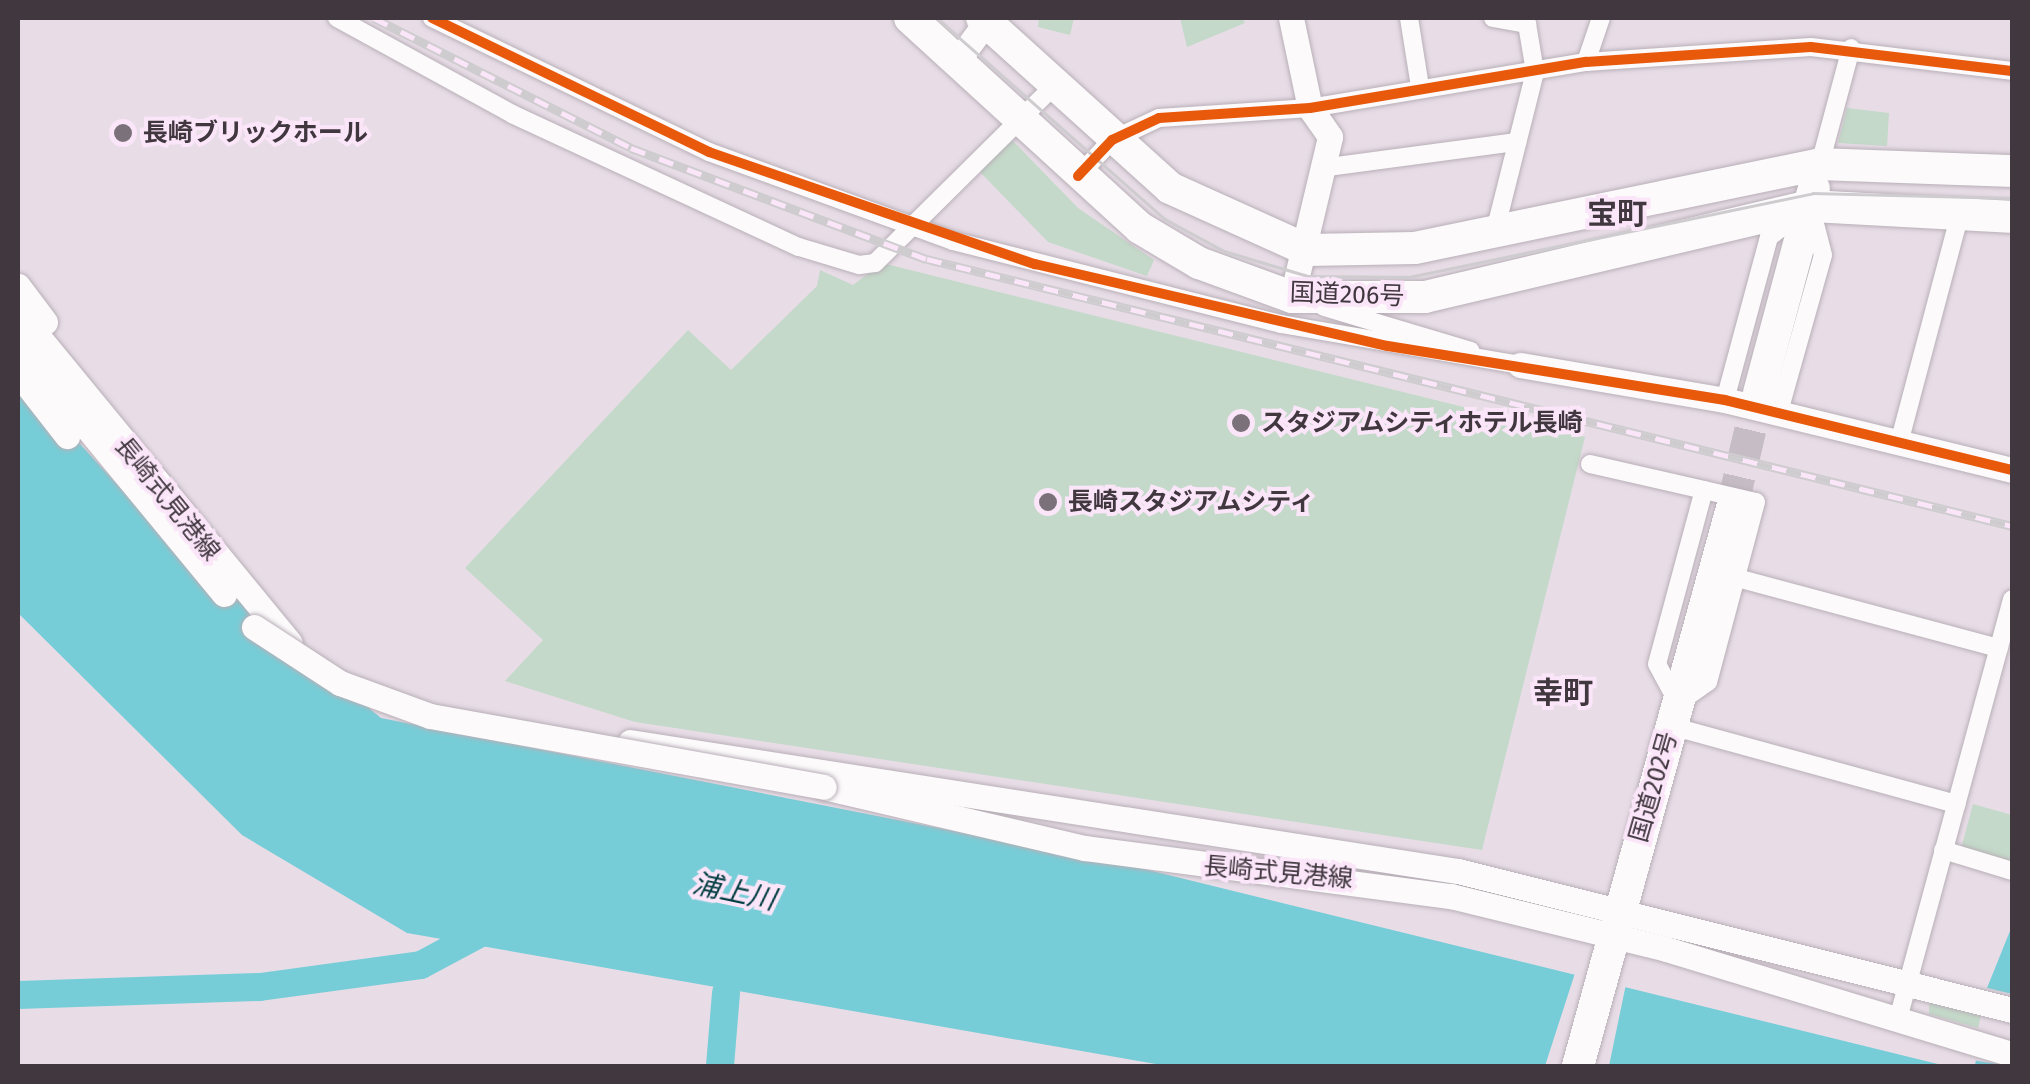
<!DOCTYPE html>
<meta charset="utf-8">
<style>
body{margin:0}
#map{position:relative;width:2030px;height:1084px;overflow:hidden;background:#e8dde7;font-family:"Fira Sans","Noto Sans JP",sans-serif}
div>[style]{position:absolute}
.green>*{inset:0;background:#c4d9c9}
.water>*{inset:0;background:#77cdd7}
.pier>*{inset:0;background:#e8dde7}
.river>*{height:28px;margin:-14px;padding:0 14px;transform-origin:14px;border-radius:14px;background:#77cdd7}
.highway-tunnel>*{height:32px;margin-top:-16px;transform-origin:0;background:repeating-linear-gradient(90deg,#c6bcc5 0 32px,transparent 0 48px)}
.roads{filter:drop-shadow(0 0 2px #b8afb7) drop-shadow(0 0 2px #b8afb7)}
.street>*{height:18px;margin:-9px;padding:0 9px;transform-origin:9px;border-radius:9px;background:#fcfafb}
.secondary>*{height:25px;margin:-12.5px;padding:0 12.5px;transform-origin:12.5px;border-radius:12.5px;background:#fcfafb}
.highway>*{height:32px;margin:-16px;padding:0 16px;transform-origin:16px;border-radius:16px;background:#fcfafb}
.tram>*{height:2.5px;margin:-1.25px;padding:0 1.25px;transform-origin:1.25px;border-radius:1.25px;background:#cfcccf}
.rail>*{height:9px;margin-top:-4.5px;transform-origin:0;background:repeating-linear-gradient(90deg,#fbe5f9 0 15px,#cfcccf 0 30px);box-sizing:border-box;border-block:2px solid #cfcccf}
.bridges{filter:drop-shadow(0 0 2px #b8afb7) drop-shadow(0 0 2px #b8afb7)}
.secondary-bridge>*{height:25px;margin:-12.5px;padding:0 12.5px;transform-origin:12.5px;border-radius:12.5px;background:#fcfafb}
.cycleway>*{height:10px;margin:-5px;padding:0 5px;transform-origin:5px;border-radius:5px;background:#e8590c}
.dots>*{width:28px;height:28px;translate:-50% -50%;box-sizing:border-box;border:5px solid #fbe5f9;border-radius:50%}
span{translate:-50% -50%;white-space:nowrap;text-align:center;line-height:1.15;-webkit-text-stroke:8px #fbe5f9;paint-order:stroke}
.poi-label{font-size:25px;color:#40373f;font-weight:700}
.left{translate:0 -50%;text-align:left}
.street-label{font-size:25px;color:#40373f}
.water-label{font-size:28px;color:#003c40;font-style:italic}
.quarter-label{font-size:30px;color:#40373f;font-weight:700}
.frame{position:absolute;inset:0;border:20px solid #40373f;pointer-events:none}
</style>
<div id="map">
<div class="green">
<i style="clip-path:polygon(1039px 18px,1074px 18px,1070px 35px,1038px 27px)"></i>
<i style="clip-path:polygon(1180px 18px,1242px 18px,1245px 23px,1187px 47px)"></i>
<i style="clip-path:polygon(1847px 108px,1889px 113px,1887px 146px,1838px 143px)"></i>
<i style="clip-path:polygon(1012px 140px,1078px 208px,1154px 260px,1147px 276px,1048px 242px,979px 171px)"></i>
<i style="clip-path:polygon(882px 263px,1585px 437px,1482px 850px,635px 722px,505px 681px,543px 640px,465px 568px,688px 330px,731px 370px,817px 286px,820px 270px,853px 285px)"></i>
<i style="clip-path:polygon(1973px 804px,2012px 815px,2012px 863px,1961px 849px)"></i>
<i style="clip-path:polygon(1929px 998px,1989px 1012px,1985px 1030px,1929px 1014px)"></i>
</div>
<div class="water">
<i style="clip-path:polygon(18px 376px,177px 550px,381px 718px,1136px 867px,1946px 1066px,1167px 1066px,407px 933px,242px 835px,18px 613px)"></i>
<i style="clip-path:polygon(2012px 926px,2012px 1066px,1975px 1066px,1987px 988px)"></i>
</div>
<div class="pier">
<i style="clip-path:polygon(1576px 970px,1626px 984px,1609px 1066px,1545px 1066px)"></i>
<i style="clip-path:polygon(1987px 988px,2012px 994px,2012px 1066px,1971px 1060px)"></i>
</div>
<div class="river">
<i style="left:18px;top:995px;width:242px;rotate:-1.9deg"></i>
<i style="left:260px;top:987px;width:162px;rotate:-7.8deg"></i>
<i style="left:421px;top:965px;width:78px;rotate:-28.2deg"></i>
<i style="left:720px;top:1066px;width:73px;rotate:-85.3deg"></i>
</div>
<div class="highway-tunnel">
<i style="left:1732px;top:508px;width:118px;rotate:-76.8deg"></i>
</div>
<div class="roads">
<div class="street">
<i style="left:337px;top:18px;width:200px;rotate:28.7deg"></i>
<i style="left:512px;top:114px;width:316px;rotate:24.9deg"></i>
<i style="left:799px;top:247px;width:63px;rotate:16.7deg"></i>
<i style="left:859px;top:265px;width:16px;rotate:-7deg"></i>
<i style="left:875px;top:263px;width:250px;rotate:-44.7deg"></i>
<i style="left:432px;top:18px;width:308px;rotate:25.8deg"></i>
<i style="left:709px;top:152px;width:260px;rotate:20deg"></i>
<i style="left:953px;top:241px;width:338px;rotate:14.2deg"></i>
<i style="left:1281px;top:324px;width:242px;rotate:9.7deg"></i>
<i style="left:1409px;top:18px;width:70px;rotate:80.9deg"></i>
<i style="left:1493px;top:18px;width:35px;rotate:10deg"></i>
<i style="left:1527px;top:24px;width:49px;rotate:80.5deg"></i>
<i style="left:1535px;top:72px;width:164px;rotate:104.1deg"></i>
<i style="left:1586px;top:62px;width:46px;rotate:-71.2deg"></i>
<i style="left:1820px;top:164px;width:120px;rotate:-75deg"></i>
<i style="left:1329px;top:167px;width:190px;rotate:-7.6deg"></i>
<i style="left:1078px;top:176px;width:50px;rotate:-46.6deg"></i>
<i style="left:1112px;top:140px;width:52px;rotate:-25.1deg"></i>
<i style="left:1159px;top:118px;width:151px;rotate:-3.8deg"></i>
<i style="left:1310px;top:108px;width:280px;rotate:-9.5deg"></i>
<i style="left:1586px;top:62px;width:225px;rotate:-3.8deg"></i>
<i style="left:1811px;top:47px;width:202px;rotate:6.8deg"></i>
<i style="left:1324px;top:307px;width:153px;rotate:16.7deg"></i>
<i style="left:1725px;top:400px;width:169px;rotate:-74.9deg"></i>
<i style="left:1769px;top:237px;width:35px;rotate:-37deg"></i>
<i style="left:1778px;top:415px;width:166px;rotate:-74.3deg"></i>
<i style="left:1823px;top:255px;width:40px;rotate:-104.4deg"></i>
<i style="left:1899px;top:443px;width:237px;rotate:-75.1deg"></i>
<i style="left:1590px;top:464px;width:117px;rotate:12.8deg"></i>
<i style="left:1704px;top:490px;width:53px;rotate:13deg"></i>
<i style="left:1756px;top:502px;width:186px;rotate:104.9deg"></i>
<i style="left:1708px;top:682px;width:37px;rotate:145deg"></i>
<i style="left:1678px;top:703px;width:44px;rotate:-118.3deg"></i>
<i style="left:1657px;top:664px;width:180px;rotate:-74.9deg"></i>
<i style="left:1737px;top:578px;width:271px;rotate:15deg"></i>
<i style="left:1671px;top:726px;width:296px;rotate:15.3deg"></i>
<i style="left:1943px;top:850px;width:72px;rotate:16.9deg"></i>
<i style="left:1898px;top:1019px;width:435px;rotate:-74.8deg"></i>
</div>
<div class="secondary">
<i style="left:1291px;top:18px;width:92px;rotate:78.1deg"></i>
<i style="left:1310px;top:108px;width:35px;rotate:55deg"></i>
<i style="left:1330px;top:137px;width:164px;rotate:103.4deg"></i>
<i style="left:958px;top:60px;width:52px;rotate:-53.6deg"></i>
<i style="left:18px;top:286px;width:45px;rotate:53.1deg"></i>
<i style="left:18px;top:312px;width:428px;rotate:50.6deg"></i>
<i style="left:18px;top:344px;width:324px;rotate:50.5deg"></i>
<i style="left:1520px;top:365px;width:208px;rotate:9.7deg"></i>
<i style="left:1725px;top:400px;width:295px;rotate:13.7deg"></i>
<i style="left:18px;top:373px;width:80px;rotate:52.1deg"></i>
<i style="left:630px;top:742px;width:838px;rotate:8.86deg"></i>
<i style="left:1458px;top:871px;width:571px;rotate:14.08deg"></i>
<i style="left:824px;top:787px;width:268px;rotate:13.2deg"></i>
<i style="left:1085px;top:848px;width:369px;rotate:7.5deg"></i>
<i style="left:1451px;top:896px;width:221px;rotate:13.8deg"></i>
<i style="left:1666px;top:949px;width:362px;rotate:16.9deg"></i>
</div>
<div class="highway">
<i style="left:910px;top:18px;width:311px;rotate:42.4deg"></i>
<i style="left:1140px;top:228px;width:69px;rotate:30.7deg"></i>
<i style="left:1199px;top:263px;width:99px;rotate:20.1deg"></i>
<i style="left:1292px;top:297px;width:133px"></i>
<i style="left:1425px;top:297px;width:396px;rotate:-13.3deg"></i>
<i style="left:1810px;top:206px;width:202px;rotate:3.1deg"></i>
<i style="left:982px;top:18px;width:253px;rotate:42.1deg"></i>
<i style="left:1170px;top:188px;width:150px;rotate:24.3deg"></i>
<i style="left:1307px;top:250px;width:108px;rotate:-1.1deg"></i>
<i style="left:1415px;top:248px;width:414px;rotate:-11.7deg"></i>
<i style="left:1820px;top:164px;width:192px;rotate:2.1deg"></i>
<i style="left:1759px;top:393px;width:212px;rotate:-75deg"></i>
<i style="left:1578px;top:1066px;width:579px;rotate:-74.57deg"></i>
</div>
</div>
<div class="tram">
<i style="left:937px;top:18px;width:304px;rotate:41.4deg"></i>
<i style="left:1165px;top:219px;width:67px;rotate:28.5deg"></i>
<i style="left:1224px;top:251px;width:88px;rotate:16.6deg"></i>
<i style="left:1308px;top:276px;width:101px;rotate:0.6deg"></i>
<i style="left:1409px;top:277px;width:413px;rotate:-11.7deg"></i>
<i style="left:1813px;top:193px;width:199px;rotate:1.4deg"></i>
</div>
<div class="rail">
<i style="left:374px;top:18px;width:288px;rotate:26.8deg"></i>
<i style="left:631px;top:148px;width:316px;rotate:20.6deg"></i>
<i style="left:927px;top:259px;width:1117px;rotate:13.82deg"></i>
</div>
<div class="bridges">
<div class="secondary-bridge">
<i style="left:254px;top:627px;width:103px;rotate:33.1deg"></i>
<i style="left:340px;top:683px;width:96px;rotate:20.1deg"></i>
<i style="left:430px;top:716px;width:400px;rotate:10.2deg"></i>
</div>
</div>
<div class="cycleway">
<i style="left:432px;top:18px;width:308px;rotate:25.8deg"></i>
<i style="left:709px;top:152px;width:345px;rotate:19deg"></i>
<i style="left:1035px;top:264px;width:362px;rotate:13.1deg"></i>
<i style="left:1388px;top:346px;width:341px;rotate:9.1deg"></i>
<i style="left:1725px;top:400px;width:295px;rotate:13.7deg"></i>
<i style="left:1078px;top:176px;width:50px;rotate:-46.6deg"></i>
<i style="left:1112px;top:140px;width:52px;rotate:-25.1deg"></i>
<i style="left:1159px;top:118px;width:151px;rotate:-3.8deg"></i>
<i style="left:1310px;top:108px;width:280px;rotate:-9.5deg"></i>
<i style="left:1586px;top:62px;width:225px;rotate:-3.8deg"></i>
<i style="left:1811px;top:47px;width:202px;rotate:6.8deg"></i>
</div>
<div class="dots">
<i style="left:123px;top:133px;background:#7b717a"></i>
<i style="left:1241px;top:423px;background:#7b717a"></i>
<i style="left:1048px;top:502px;background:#7b717a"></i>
</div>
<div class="poi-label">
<span class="left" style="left:143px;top:133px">長崎ブリックホール</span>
<span class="left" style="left:1261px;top:423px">スタジアムシティホテル長崎</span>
<span class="left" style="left:1068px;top:502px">長崎スタジアムシティ</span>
</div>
<div class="street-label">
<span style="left:1347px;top:295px;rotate:2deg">国道206号</span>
<span style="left:167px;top:499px;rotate:51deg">長崎式見港線</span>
<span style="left:1654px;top:787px;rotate:-74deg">国道202号</span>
<span style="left:1278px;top:873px;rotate:5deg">長崎式見港線</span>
</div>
<div class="water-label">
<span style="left:734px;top:892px;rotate:12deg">浦上川</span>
</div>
<div class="quarter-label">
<span style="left:1617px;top:214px">宝町</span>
<span style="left:1563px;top:693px">幸町</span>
</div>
<div class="frame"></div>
</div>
